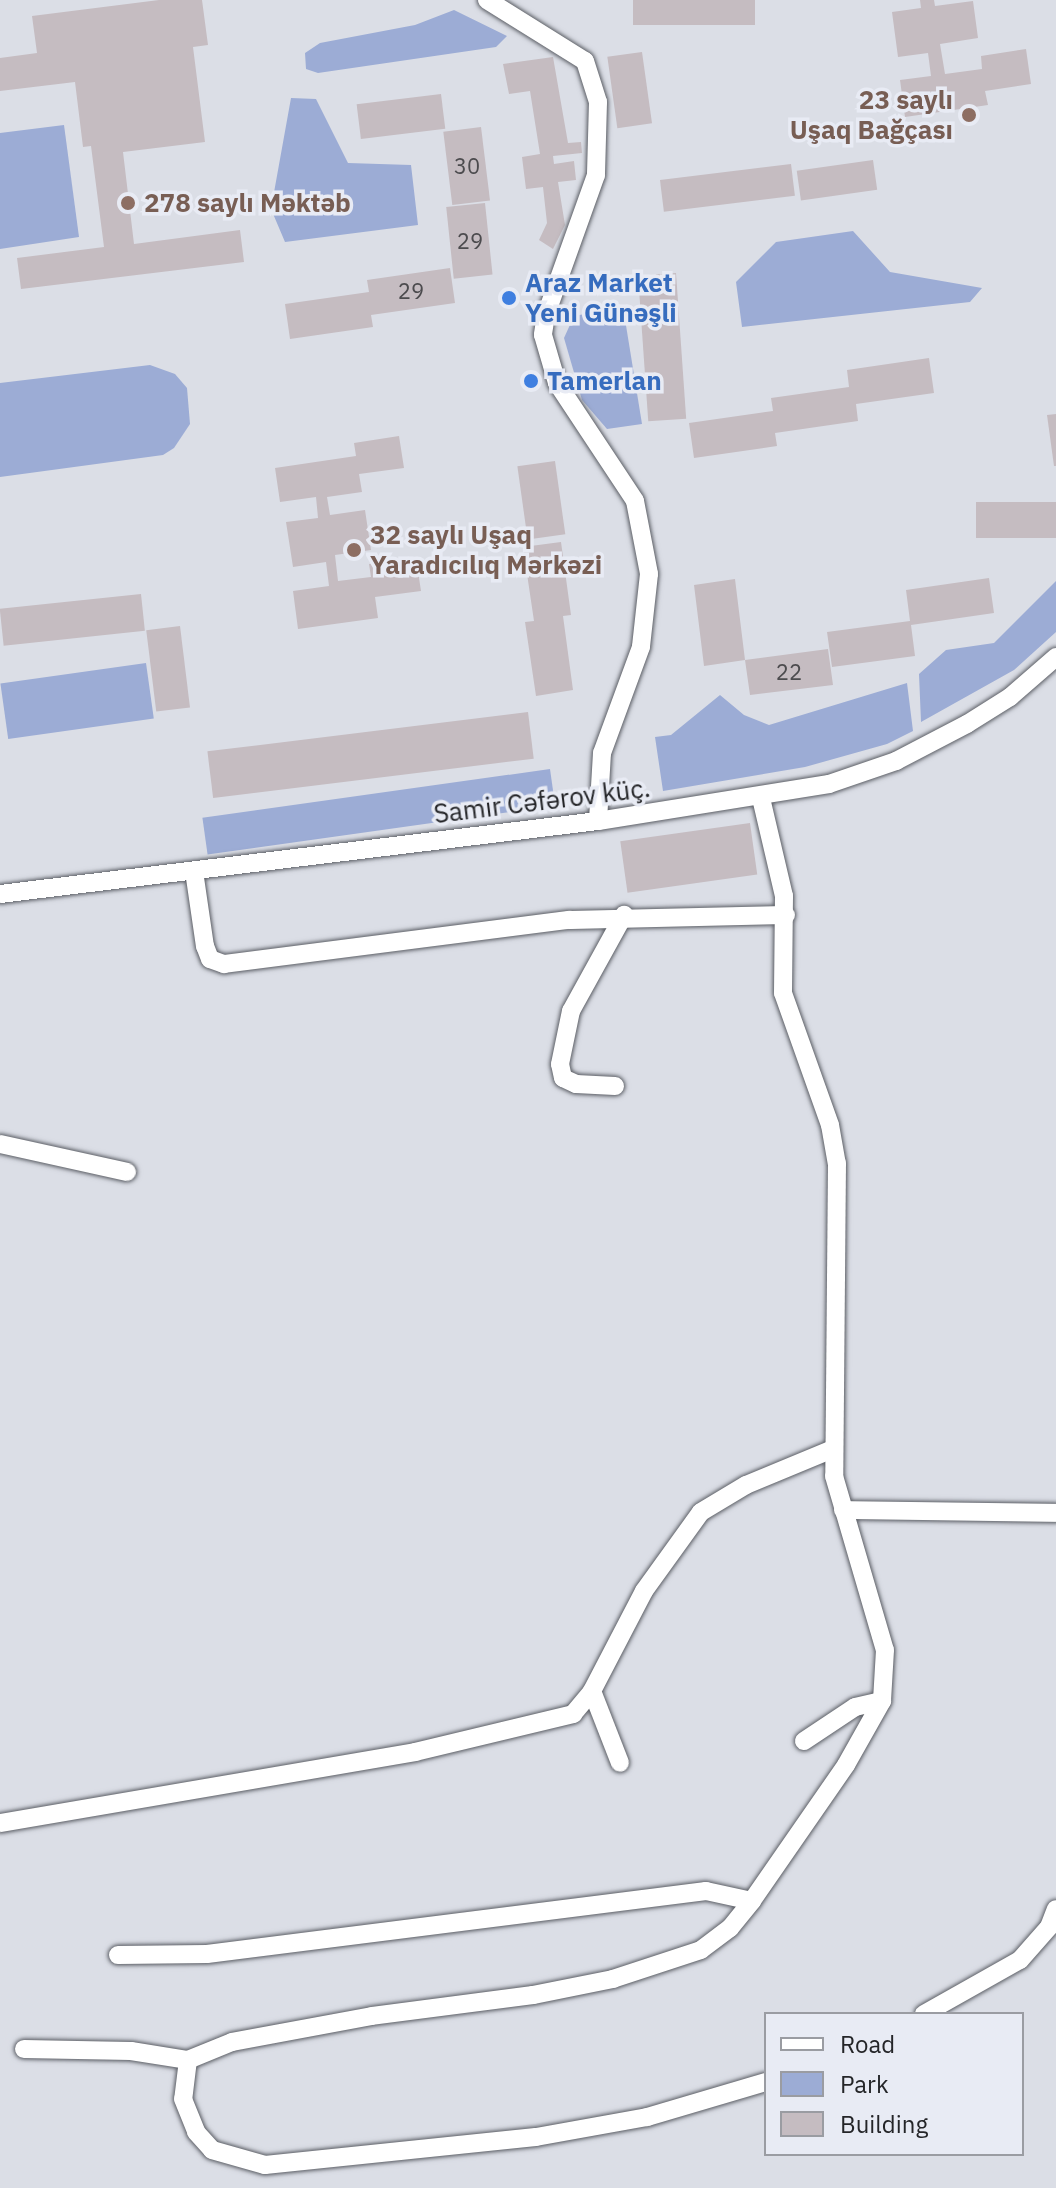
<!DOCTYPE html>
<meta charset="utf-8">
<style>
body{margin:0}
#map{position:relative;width:1056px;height:2188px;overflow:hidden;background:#dbdee6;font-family:"IBM Plex Sans",sans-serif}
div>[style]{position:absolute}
.green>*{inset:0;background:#9cacd5;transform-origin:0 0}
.building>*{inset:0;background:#c5bcc1;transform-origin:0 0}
.roads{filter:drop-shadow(0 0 2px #5b5e65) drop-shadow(0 0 2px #5b5e65)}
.minor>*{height:18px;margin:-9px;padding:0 9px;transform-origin:9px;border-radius:9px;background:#fff}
.dots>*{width:22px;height:22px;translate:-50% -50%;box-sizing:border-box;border:4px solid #e8ebf4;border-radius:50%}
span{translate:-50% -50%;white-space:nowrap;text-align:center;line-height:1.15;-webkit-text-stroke:7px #e8ebf4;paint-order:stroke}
.number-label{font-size:22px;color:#4c4b4e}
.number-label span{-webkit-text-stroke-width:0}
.education-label{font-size:26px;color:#785e54;font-weight:700}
.right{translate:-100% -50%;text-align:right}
.left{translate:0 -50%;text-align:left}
.shop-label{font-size:26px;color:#366cbe;font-weight:700}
.street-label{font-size:26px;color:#242528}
.legend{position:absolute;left:764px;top:2012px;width:260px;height:144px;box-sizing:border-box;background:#e8ebf4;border:2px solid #9a9ca2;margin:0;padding:10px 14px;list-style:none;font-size:24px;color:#242528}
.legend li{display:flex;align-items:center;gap:16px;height:40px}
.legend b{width:40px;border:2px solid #9a9ca2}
</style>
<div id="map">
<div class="green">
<i style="clip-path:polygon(454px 10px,507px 36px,496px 47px,318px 73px,306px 69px,305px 53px,320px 43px,415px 25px)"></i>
<i style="clip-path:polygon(291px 98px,316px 99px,348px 163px,411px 165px,418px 225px,285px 242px,271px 209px)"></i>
<i style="clip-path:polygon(64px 125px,79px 237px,0 249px,0 133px)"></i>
<i style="clip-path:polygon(853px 231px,890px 272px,982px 288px,970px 302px,742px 327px,736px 282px,776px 242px)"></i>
<i style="clip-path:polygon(623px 307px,642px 424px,607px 429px,582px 400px,564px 338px,574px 316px)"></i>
<i style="clip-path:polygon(150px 365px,175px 374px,187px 388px,190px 424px,174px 448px,163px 455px,0 477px,0 383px)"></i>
<i style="clip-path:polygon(1056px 581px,1056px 632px,1014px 670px,921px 722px,919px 674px,946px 650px,994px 643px)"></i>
<i style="left:146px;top:663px;width:56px;height:147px;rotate:82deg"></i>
<i style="clip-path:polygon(907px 683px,913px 731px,887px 744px,805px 767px,663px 791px,655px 737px,671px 735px,720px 695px,744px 715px,769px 725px)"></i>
<i style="left:550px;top:769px;width:37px;height:351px;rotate:82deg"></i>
</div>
<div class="building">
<i style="clip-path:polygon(159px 0,202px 0,208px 45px,193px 47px,205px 142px,123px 152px,134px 244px,240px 230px,244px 262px,21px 289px,17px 258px,104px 247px,91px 146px,83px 147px,75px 82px,0 91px,0 58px,37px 53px,32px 16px)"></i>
<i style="left:633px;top:0;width:122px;height:25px"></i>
<i style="clip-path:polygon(920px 0,934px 0,935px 6px,973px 1px,978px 38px,940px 44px,945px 74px,982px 69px,981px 56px,1026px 49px,1031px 84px,985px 91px,988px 105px,905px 117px,900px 80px,931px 76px,928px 53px,898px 57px,892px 12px,921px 8px)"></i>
<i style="left:642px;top:52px;width:72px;height:35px;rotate:82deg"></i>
<i style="clip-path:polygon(553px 57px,568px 143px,581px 142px,582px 153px,553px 156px,554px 164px,574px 161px,576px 180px,558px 182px,565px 225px,553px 249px,539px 240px,547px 223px,543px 187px,526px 189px,522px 157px,540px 154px,530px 91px,509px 94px,503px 64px)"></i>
<i style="left:441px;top:94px;width:35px;height:85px;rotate:83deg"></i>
<i style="left:481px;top:127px;width:74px;height:38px;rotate:83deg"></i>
<i style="left:873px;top:160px;width:30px;height:77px;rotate:82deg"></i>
<i style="left:791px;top:164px;width:32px;height:132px;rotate:83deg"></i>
<i style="left:485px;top:203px;width:72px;height:39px;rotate:84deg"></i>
<i style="clip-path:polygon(450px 268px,455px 303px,371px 315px,373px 327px,290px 339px,285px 304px,369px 292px,367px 280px)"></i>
<i style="left:676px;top:273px;width:146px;height:38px;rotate:86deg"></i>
<i style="clip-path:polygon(929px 358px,934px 393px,856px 404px,858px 421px,775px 433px,777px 446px,694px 458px,689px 423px,773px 411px,771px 398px,849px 387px,847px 370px)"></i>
<i style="clip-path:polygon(1056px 414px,1056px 466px,1054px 466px,1047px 415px)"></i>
<i style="clip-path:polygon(399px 436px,404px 468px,359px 474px,362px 492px,327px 497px,330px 515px,365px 510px,371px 550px,335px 555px,338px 581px,371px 577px,369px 564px,416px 558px,421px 591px,375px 597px,378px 618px,298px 629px,293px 591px,329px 586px,326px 562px,293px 567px,286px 522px,318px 518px,316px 497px,280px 502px,275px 468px,356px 456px,354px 443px)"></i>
<i style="left:555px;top:461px;width:74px;height:38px;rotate:82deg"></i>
<i style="left:1056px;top:502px;width:36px;height:80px;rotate:90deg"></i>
<i style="clip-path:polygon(561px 542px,571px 615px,563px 616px,573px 690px,536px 696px,525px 622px,534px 621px,523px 547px)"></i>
<i style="clip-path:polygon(989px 578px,994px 613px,911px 625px,915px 656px,832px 667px,827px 632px,910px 621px,906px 590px)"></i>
<i style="clip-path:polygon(735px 579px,745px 660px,828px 649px,833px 685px,750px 695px,745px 660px,704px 666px,694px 585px)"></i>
<i style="left:141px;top:594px;width:37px;height:142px;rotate:84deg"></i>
<i style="left:180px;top:626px;width:82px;height:34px;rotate:83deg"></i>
<i style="left:528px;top:712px;width:47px;height:323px;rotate:83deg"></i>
<i style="left:750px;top:823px;width:52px;height:131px;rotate:82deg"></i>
</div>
<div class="roads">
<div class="minor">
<i style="left:487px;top:0;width:115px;rotate:31.9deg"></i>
<i style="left:585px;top:61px;width:43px;rotate:72.4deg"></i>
<i style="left:598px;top:102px;width:73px;rotate:91.6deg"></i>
<i style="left:596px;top:175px;width:149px;rotate:109.7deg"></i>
<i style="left:546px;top:315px;width:20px;rotate:99deg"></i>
<i style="left:543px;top:335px;width:50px;rotate:73.7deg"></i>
<i style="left:557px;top:383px;width:141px;rotate:56.5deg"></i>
<i style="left:635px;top:501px;width:74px;rotate:79.1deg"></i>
<i style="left:649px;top:574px;width:73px;rotate:96.3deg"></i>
<i style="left:641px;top:647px;width:113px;rotate:110.2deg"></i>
<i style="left:602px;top:753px;width:68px;rotate:93.4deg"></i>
<i style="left:761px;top:798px;width:101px;rotate:76.8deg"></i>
<i style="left:784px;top:896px;width:97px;rotate:90.6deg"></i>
<i style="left:783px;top:993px;width:140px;rotate:70.4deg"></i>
<i style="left:830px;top:1125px;width:39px;rotate:80deg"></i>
<i style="left:837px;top:1163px;width:313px;rotate:90.5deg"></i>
<i style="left:834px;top:1476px;width:181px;rotate:73.7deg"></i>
<i style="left:885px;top:1650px;width:51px;rotate:93.4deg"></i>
<i style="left:882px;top:1701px;width:73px;rotate:119.4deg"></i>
<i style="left:846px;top:1765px;width:165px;rotate:124.7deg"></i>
<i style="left:752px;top:1901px;width:35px;rotate:129deg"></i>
<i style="left:730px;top:1928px;width:36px;rotate:143deg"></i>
<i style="left:701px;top:1950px;width:93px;rotate:161.8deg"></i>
<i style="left:613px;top:1979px;width:82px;rotate:168.7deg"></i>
<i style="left:533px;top:1995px;width:162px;rotate:172.6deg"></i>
<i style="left:372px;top:2016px;width:142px;rotate:169.5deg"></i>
<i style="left:232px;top:2042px;width:48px;rotate:157.8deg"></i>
<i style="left:188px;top:2060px;width:39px;rotate:97deg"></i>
<i style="left:183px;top:2099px;width:35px;rotate:68deg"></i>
<i style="left:196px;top:2132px;width:24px;rotate:48deg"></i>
<i style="left:212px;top:2150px;width:55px;rotate:15.8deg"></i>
<i style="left:265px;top:2165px;width:272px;rotate:-5.9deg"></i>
<i style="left:536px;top:2137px;width:113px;rotate:-10.2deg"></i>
<i style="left:647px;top:2117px;width:124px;rotate:-16.4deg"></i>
<i style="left:194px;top:871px;width:76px;rotate:81.7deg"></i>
<i style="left:205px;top:946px;width:14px;rotate:69deg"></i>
<i style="left:210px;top:959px;width:15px;rotate:20deg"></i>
<i style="left:224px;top:964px;width:348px;rotate:-7.3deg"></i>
<i style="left:569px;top:920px;width:217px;rotate:-1.3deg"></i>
<i style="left:0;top:894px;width:602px;rotate:-6.96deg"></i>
<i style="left:598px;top:821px;width:234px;rotate:-9.1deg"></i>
<i style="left:829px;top:784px;width:71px;rotate:-18.9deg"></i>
<i style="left:896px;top:761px;width:80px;rotate:-27.5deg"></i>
<i style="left:967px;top:724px;width:51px;rotate:-32.1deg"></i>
<i style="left:1010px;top:697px;width:61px;rotate:-41deg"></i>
<i style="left:615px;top:1086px;width:39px;rotate:-177deg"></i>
<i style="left:576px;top:1084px;width:14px;rotate:-155deg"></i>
<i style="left:563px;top:1078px;width:14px;rotate:-102deg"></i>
<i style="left:560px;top:1064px;width:54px;rotate:-78.3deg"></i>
<i style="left:571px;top:1011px;width:110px;rotate:-61.1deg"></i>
<i style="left:0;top:1144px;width:130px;rotate:12.4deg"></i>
<i style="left:843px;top:1510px;width:213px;rotate:0.8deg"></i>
<i style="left:592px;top:1691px;width:77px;rotate:68.7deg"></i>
<i style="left:804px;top:1741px;width:61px;rotate:-33.7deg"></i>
<i style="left:855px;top:1707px;width:28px;rotate:-13deg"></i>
<i style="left:0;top:1823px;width:421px;rotate:-9.7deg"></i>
<i style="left:415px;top:1752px;width:163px;rotate:-13.5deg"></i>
<i style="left:573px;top:1714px;width:30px;rotate:-50deg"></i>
<i style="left:592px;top:1691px;width:113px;rotate:-62.5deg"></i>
<i style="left:644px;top:1591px;width:97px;rotate:-54.2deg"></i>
<i style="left:701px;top:1512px;width:52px;rotate:-31deg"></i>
<i style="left:746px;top:1485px;width:94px;rotate:-22.5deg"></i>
<i style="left:118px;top:1955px;width:89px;rotate:-0.6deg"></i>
<i style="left:207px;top:1954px;width:503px;rotate:-7.2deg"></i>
<i style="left:706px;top:1891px;width:47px;rotate:12.3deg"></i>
<i style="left:924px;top:2014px;width:110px;rotate:-29.4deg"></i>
<i style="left:1020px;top:1960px;width:44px;rotate:-48.7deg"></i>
<i style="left:1049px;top:1927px;width:19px;rotate:-69deg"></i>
<i style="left:24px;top:2049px;width:107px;rotate:1.1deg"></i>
<i style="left:131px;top:2051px;width:58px;rotate:9deg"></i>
</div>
</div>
<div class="dots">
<i style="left:969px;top:115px;background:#8d6e63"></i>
<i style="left:128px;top:203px;background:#8d6e63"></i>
<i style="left:509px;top:298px;background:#3f7fe0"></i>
<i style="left:531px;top:381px;background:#3f7fe0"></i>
<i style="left:354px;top:550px;background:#8d6e63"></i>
</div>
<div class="number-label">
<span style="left:467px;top:166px">30</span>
<span style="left:470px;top:241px">29</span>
<span style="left:411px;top:291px">29</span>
<span style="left:789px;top:672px">22</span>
</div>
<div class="education-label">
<span class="right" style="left:953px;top:115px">23 saylı<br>Uşaq Bağçası</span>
<span class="left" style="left:144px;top:203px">278 saylı Məktəb</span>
<span class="left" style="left:370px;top:550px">32 saylı Uşaq<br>Yaradıcılıq Mərkəzi</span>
</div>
<div class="shop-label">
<span class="left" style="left:525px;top:298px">Araz Market<br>Yeni Günəşli</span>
<span class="left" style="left:547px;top:381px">Tamerlan</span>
</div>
<div class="street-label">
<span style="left:542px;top:801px;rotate:-7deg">Samir Cəfərov küç.</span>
</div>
<ul class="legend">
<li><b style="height:10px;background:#fff"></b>Road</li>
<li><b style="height:22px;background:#9cacd5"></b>Park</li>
<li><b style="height:22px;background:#c5bcc1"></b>Building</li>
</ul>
</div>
